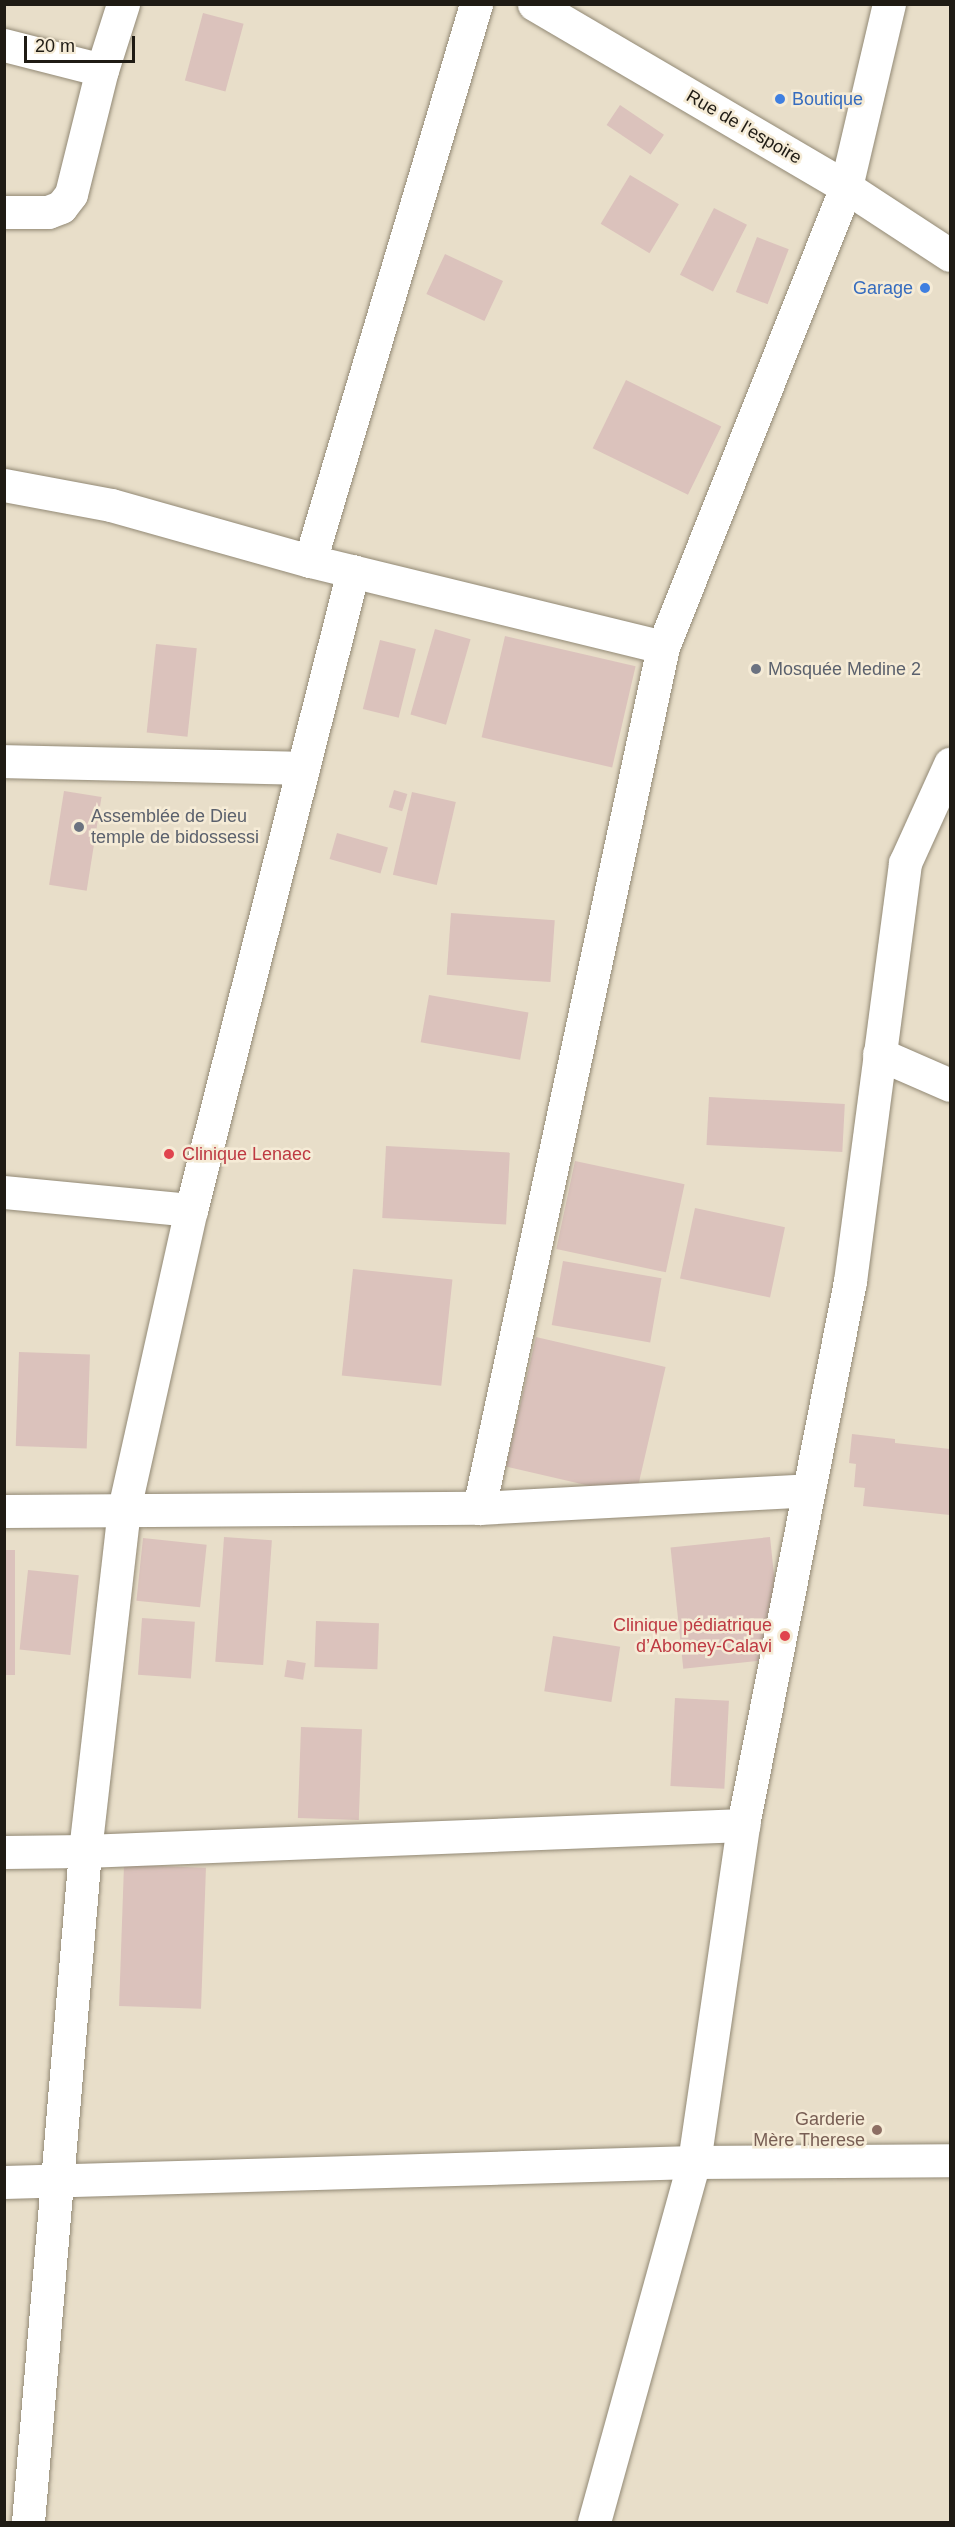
<!DOCTYPE html>
<meta charset="utf-8">
<style>
body{margin:0}
#map{position:relative;width:955px;height:2527px;overflow:hidden;background:#e8dec9;font-family:Helvetica,sans-serif}
div>[style]{position:absolute}
.building>*{inset:0;background:#dbc2bc;transform-origin:0 0}
.roads{filter:drop-shadow(0 0 2px #928975) drop-shadow(0 0 2px #928975)}
.street>*{height:33px;margin:-16.5px;padding:0 16.5px;transform-origin:16.5px;border-radius:16.5px;background:#fff}
.dots>*{width:16px;height:16px;translate:-50% -50%;box-sizing:border-box;border:3px solid #f5ebd6;border-radius:50%}
span{translate:-50% -50%;white-space:nowrap;text-align:center;line-height:1.15;-webkit-text-stroke:5px #f5ebd6;paint-order:stroke}
.shop-label{font-size:18px;color:#366cbe}
.left{translate:0 -50%;text-align:left}
.right{translate:-100% -50%;text-align:right}
.street-label{font-size:18px;color:#1f1b14}
.worship-label{font-size:18px;color:#5b616d}
.health-label{font-size:18px;color:#be3a42}
.education-label{font-size:18px;color:#785e54}
.frame{position:absolute;inset:0;border:6px solid #1f1b14;pointer-events:none}
.scale{position:absolute;left:24px;top:36px;width:111px;height:27px;box-sizing:border-box;border:3px solid #1f1b14;border-top:0;padding-left:8px;font-size:18px;line-height:21px;white-space:nowrap;color:#1f1b14;-webkit-text-stroke:4px #f5ebd6;paint-order:stroke}
</style>
<div id="map">
<div class="building">
<i style="left:203px;top:13px;width:42px;height:70px;rotate:15deg"></i>
<i style="left:620px;top:105px;width:53px;height:24px;rotate:34deg"></i>
<i style="left:630px;top:175px;width:57px;height:57px;rotate:31deg"></i>
<i style="left:714px;top:208px;width:37px;height:75px;rotate:27deg"></i>
<i style="left:757px;top:237px;width:34px;height:59px;rotate:21deg"></i>
<i style="left:445px;top:254px;width:64px;height:44px;rotate:25deg"></i>
<i style="left:626px;top:380px;width:106px;height:76px;rotate:26deg"></i>
<i style="left:435px;top:629px;width:37px;height:89px;rotate:16deg"></i>
<i style="left:505px;top:636px;width:134px;height:104px;rotate:13deg"></i>
<i style="left:380px;top:640px;width:37px;height:71px;rotate:14deg"></i>
<i style="left:156px;top:644px;width:41px;height:89px;rotate:6deg"></i>
<i style="left:394px;top:790px;width:14px;height:18px;rotate:17deg"></i>
<i style="left:64px;top:791px;width:38px;height:95px;rotate:9deg"></i>
<i style="left:412px;top:792px;width:45px;height:85px;rotate:13deg"></i>
<i style="left:337px;top:833px;width:53px;height:27px;rotate:16deg"></i>
<i style="left:451px;top:913px;width:104px;height:62px;rotate:4deg"></i>
<i style="left:429px;top:995px;width:101px;height:48px;rotate:10deg"></i>
<i style="left:709px;top:1097px;width:136px;height:48px;rotate:3deg"></i>
<i style="left:386px;top:1146px;width:124px;height:72px;rotate:3deg"></i>
<i style="left:575px;top:1161px;width:112px;height:90px;rotate:12deg"></i>
<i style="left:695px;top:1208px;width:92px;height:72px;rotate:12deg"></i>
<i style="left:563px;top:1261px;width:100px;height:65px;rotate:10deg"></i>
<i style="left:353px;top:1269px;width:100px;height:107px;rotate:6deg"></i>
<i style="left:536px;top:1337px;width:133px;height:133px;rotate:13deg"></i>
<i style="left:19px;top:1352px;width:71px;height:94px;rotate:2deg"></i>
<i style="clip-path:polygon(852px 1434px,895px 1439px,895px 1443px,950px 1449px,950px 1515px,863px 1506px,865px 1488px,854px 1487px,856px 1464px,849px 1463px)"></i>
<i style="left:224px;top:1537px;width:48px;height:125px;rotate:4deg"></i>
<i style="left:770px;top:1537px;width:122px;height:100px;rotate:84deg"></i>
<i style="left:143px;top:1538px;width:64px;height:63px;rotate:6deg"></i>
<i style="left:4px;top:1550px;width:11px;height:125px"></i>
<i style="left:28px;top:1570px;width:51px;height:80px;rotate:6deg"></i>
<i style="left:142px;top:1618px;width:53px;height:57px;rotate:4deg"></i>
<i style="left:316px;top:1621px;width:63px;height:46px;rotate:2deg"></i>
<i style="left:553px;top:1636px;width:68px;height:56px;rotate:9deg"></i>
<i style="left:287px;top:1660px;width:19px;height:17px;rotate:9deg"></i>
<i style="left:675px;top:1698px;width:54px;height:88px;rotate:3deg"></i>
<i style="left:301px;top:1727px;width:61px;height:91px;rotate:2deg"></i>
<i style="left:124px;top:1865px;width:82px;height:141px;rotate:2deg"></i>
</div>
<div class="roads">
<div class="street">
<i style="left:534px;top:4px;width:362px;rotate:30.4deg"></i>
<i style="left:846px;top:187px;width:124px;rotate:33.2deg"></i>
<i style="left:4px;top:45px;width:101px;rotate:14.3deg"></i>
<i style="left:4px;top:212px;width:44px"></i>
<i style="left:48px;top:212px;width:14px;rotate:-21deg"></i>
<i style="left:61px;top:207px;width:16px;rotate:-52deg"></i>
<i style="left:71px;top:194px;width:128px;rotate:-76deg"></i>
<i style="left:102px;top:70px;width:69px;rotate:-72.3deg"></i>
<i style="left:4px;top:485px;width:109px;rotate:10.6deg"></i>
<i style="left:111px;top:505px;width:207px;rotate:15.7deg"></i>
<i style="left:310px;top:561px;width:363px;rotate:13.7deg"></i>
<i style="left:310px;top:561px;width:581px;rotate:-73.4deg"></i>
<i style="left:4px;top:761px;width:299px;rotate:1.3deg"></i>
<i style="left:879px;top:1054px;width:77px;rotate:23.6deg"></i>
<i style="left:4px;top:1192px;width:188px;rotate:5.5deg"></i>
<i style="left:479px;top:1508px;width:880px;rotate:-77.94deg"></i>
<i style="left:663px;top:647px;width:495px;rotate:-68.3deg"></i>
<i style="left:846px;top:187px;width:188px;rotate:-76.8deg"></i>
<i style="left:4px;top:1511px;width:475px;rotate:-0.4deg"></i>
<i style="left:479px;top:1508px;width:330px;rotate:-3.1deg"></i>
<i style="left:4px;top:1852px;width:81px;rotate:-0.7deg"></i>
<i style="left:85px;top:1851px;width:659px;rotate:-2.26deg"></i>
<i style="left:4px;top:2182px;width:690px;rotate:-1.66deg"></i>
<i style="left:694px;top:2162px;width:256px;rotate:-0.4deg"></i>
<i style="left:28px;top:2522px;width:673px;rotate:-85.14deg"></i>
<i style="left:85px;top:1851px;width:344px;rotate:-83.5deg"></i>
<i style="left:124px;top:1509px;width:306px;rotate:-77.4deg"></i>
<i style="left:191px;top:1210px;width:659px;rotate:-75.77deg"></i>
<i style="left:594px;top:2522px;width:374px;rotate:-74.5deg"></i>
<i style="left:694px;top:2162px;width:341px;rotate:-81.7deg"></i>
<i style="left:743px;top:1825px;width:554px;rotate:-78.87deg"></i>
<i style="left:850px;top:1281px;width:422px;rotate:-82.5deg"></i>
<i style="left:905px;top:863px;width:109px;rotate:-65.6deg"></i>
</div>
</div>
<div class="dots">
<i style="left:780px;top:99px;background:#3f7fe0"></i>
<i style="left:925px;top:288px;background:#3f7fe0"></i>
<i style="left:756px;top:669px;background:#6b7280"></i>
<i style="left:79px;top:827px;background:#6b7280"></i>
<i style="left:169px;top:1154px;background:#e0444e"></i>
<i style="left:785px;top:1636px;background:#e0444e"></i>
<i style="left:877px;top:2130px;background:#8d6e63"></i>
</div>
<div class="shop-label">
<span class="left" style="left:792px;top:99px">Boutique</span>
<span class="right" style="left:913px;top:288px">Garage</span>
</div>
<div class="street-label">
<span style="left:744px;top:127px;rotate:30deg">Rue de l'espoire</span>
</div>
<div class="worship-label">
<span class="left" style="left:768px;top:669px">Mosquée Medine 2</span>
<span class="left" style="left:91px;top:827px">Assemblée de Dieu<br>temple de bidossessi</span>
</div>
<div class="health-label">
<span class="left" style="left:182px;top:1154px">Clinique Lenaec</span>
<span class="right" style="left:772px;top:1636px">Clinique pédiatrique<br>d’Abomey-Calavi</span>
</div>
<div class="education-label">
<span class="right" style="left:865px;top:2130px">Garderie<br>Mère Therese</span>
</div>
<div class="frame"></div>
<div class="scale">20 m</div>
</div>
